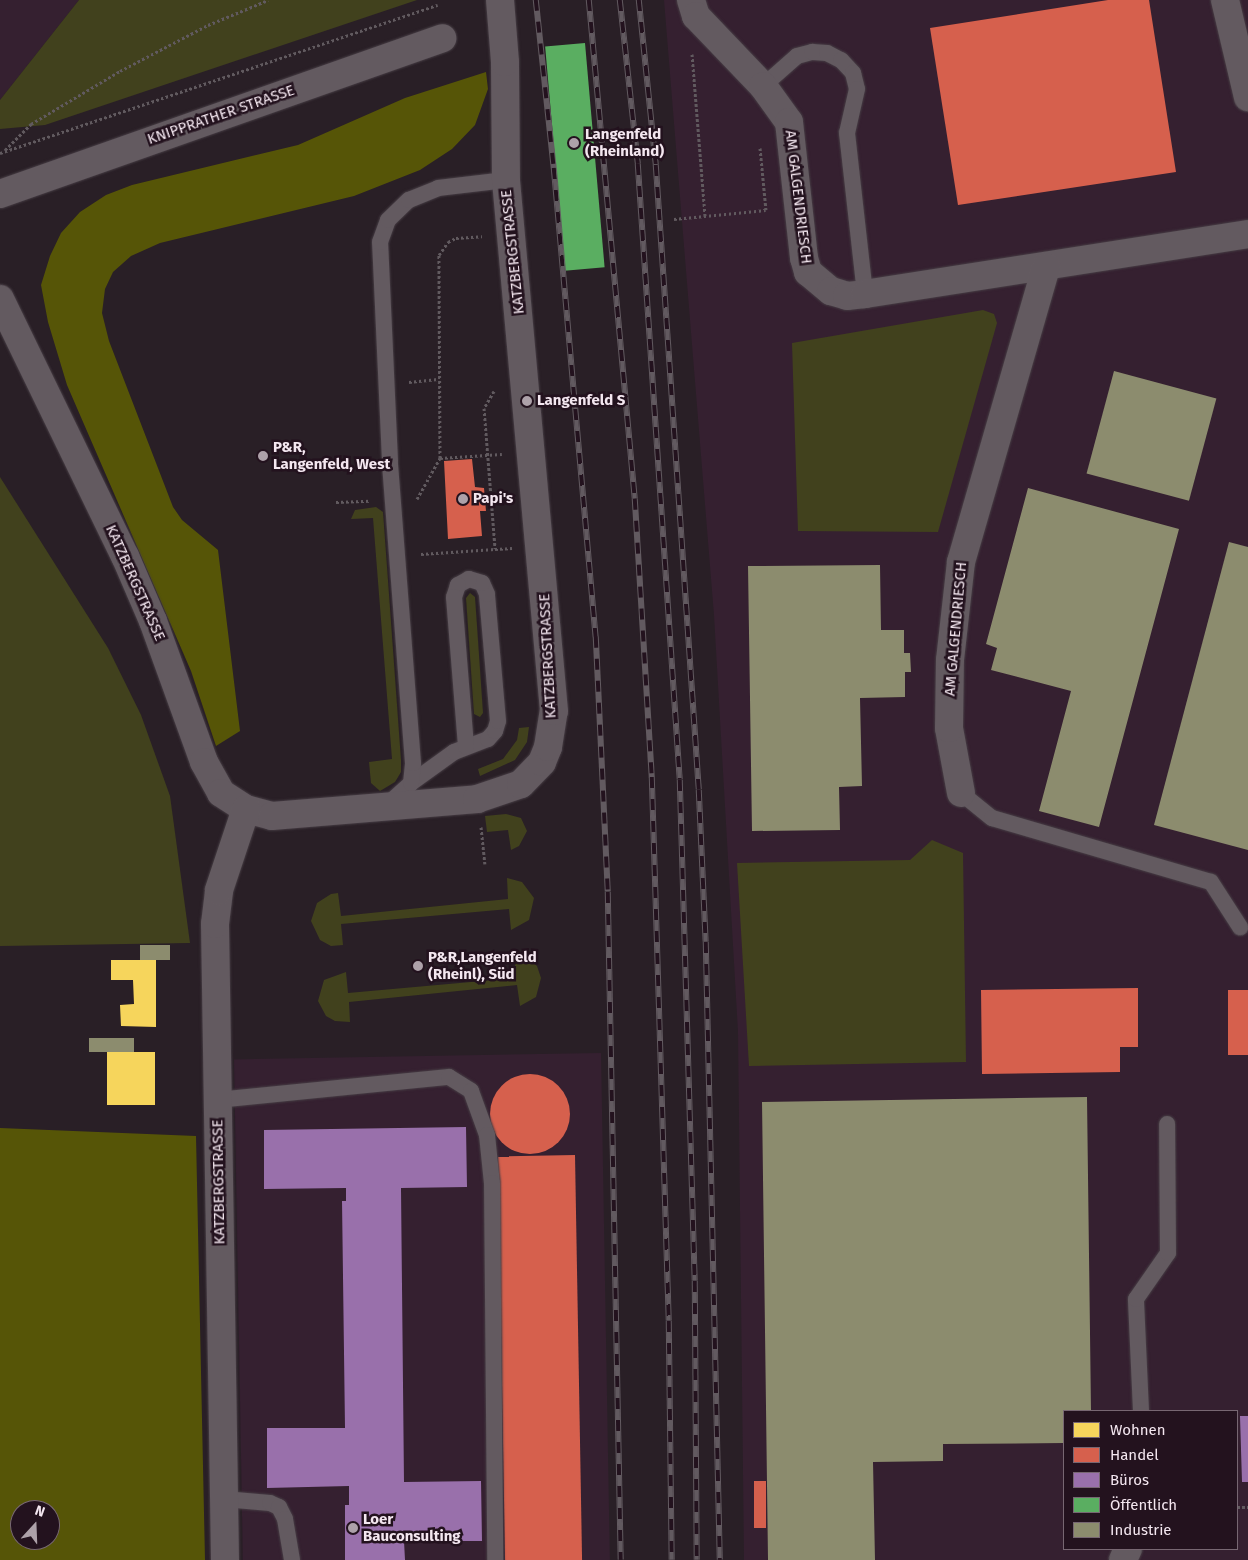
<!DOCTYPE html>
<meta charset="utf-8">
<style>
body{margin:0}
#map{position:relative;width:1248px;height:1560px;overflow:hidden;background:#291f26;font-family:"Fira Sans",sans-serif}
div>[style]{position:absolute}
.built>*{inset:0;background:#352030;transform-origin:0 0}
.green>*{inset:0;background:#41411d}
.forest>*{inset:0;background:#565507}
.homes>*{inset:0;background:#f6d55c;transform-origin:0 0}
.shops>*{inset:0;background:#d6604d;transform-origin:0 0}
.round{border-radius:50%}
.offices>*{inset:0;background:#9970ab}
.public>*{inset:0;background:#5aae61;transform-origin:0 0}
.industry>*{inset:0;background:#8c8c6e;transform-origin:0 0}
.path>*{height:3px;margin-top:-1.5px;transform-origin:0;background:repeating-linear-gradient(90deg,#615a5f 0 2.5px,transparent 0 5px)}
.roads{filter:drop-shadow(0 0 1px #463d44) drop-shadow(0 0 1px #463d44)}
.service>*{height:16px;margin:-8px;padding:0 8px;transform-origin:8px;border-radius:8px;background:#635a60}
.minor>*{height:28px;margin:-14px;padding:0 14px;transform-origin:14px;border-radius:14px;background:#635a60}
.secondary>*{height:28px;margin:-14px;padding:0 14px;transform-origin:14px;border-radius:14px;background:#635a60}
.rail>*{height:5.5px;margin-top:-2.75px;transform-origin:0;background:repeating-linear-gradient(90deg,#23121e 0 11px,#625a60 0 22px);box-sizing:border-box;border-block:1px solid #625a60}
.dots>*{width:14px;height:14px;translate:-50% -50%;box-sizing:border-box;border:2px solid #23121e;border-radius:50%}
span{translate:-50% -50%;white-space:nowrap;text-align:center;line-height:1.15;-webkit-text-stroke:5px #23121e;paint-order:stroke}
.street-label{font-size:15px;color:#f4e7f0}
.poi-label{font-size:15px;color:#f4e7f0;font-weight:700}
.left{translate:0 -50%;text-align:left}
.legend{position:absolute;left:1063px;top:1410px;width:175px;height:140px;box-sizing:border-box;background:#23121e;border:1px solid #776772;margin:0;padding:6px 9px;list-style:none;font-size:15px;color:#f4e7f0}
.legend li{display:flex;align-items:center;gap:10px;height:25px}
.legend b{width:25px;border:1px solid #776772}
.north{position:absolute;left:10px;top:1500px;width:50px;height:50px;box-sizing:border-box;background:#23121e;border:1px solid #776772;border-radius:50%;rotate:20deg;font-size:14px;font-weight:700;line-height:20px;text-align:center;color:#f4e7f0}
.north::after{content:'';display:block;margin:auto;width:18px;height:22px;background:#ada1a9;clip-path:polygon(50% 0,100% 100%,50% 72%,0 100%)}
</style>
<div id="map">
<div class="built">
<i style="clip-path:polygon(0 0,79px 0,0 100px)"></i>
<i style="clip-path:polygon(evenodd,664px 0,1248px 0,1248px 1560px,744px 1560px,738px 1032px,714px 615px,664px 0,1064px 1411px,1237px 1411px,1237px 1549px,1064px 1549px,1064px 1411px)"></i>
<i style="left:601px;top:1053px;width:507px;height:367px;rotate:89deg"></i>
</div>
<div class="green">
<i style="clip-path:polygon(79px 0,417px 0,45px 125px,0 129px,0 100px)"></i>
<i style="clip-path:polygon(983px 310px,994px 314px,997px 323px,938px 532px,798px 531px,792px 343px)"></i>
<i style="clip-path:polygon(0 477px,108px 648px,141px 715px,170px 796px,190px 943px,0 946px)"></i>
<i style="clip-path:polygon(376px 507px,383px 512px,401px 760px,401px 772px,395px 782px,380px 791px,371px 783px,369px 762px,392px 759px,373px 518px,351px 519px,355px 510px)"></i>
<i style="clip-path:polygon(470px 593px,475px 597px,483px 713px,480px 717px,474px 714px,466px 598px)"></i>
<i style="clip-path:polygon(529px 727px,527px 742px,515px 760px,480px 776px,478px 769px,503px 759px,517px 740px,519px 728px)"></i>
<i style="clip-path:polygon(506px 814px,521px 818px,527px 831px,519px 846px,511px 850px,508px 830px,487px 832px,485px 816px)"></i>
<i style="clip-path:polygon(932px 840px,963px 853px,966px 1062px,749px 1066px,737px 863px,910px 860px)"></i>
<i style="clip-path:polygon(507px 878px,522px 882px,534px 898px,529px 920px,511px 930px,509px 909px,341px 924px,343px 945px,331px 946px,320px 940px,311px 921px,317px 903px,331px 894px,338px 893px,341px 916px,508px 899px)"></i>
<i style="clip-path:polygon(514px 955px,529px 959px,537px 966px,541px 978px,536px 997px,520px 1006px,517px 985px,349px 1002px,350px 1022px,335px 1021px,326px 1016px,318px 1001px,324px 980px,346px 972px,348px 993px,516px 978px)"></i>
</div>
<div class="forest">
<i style="clip-path:polygon(486px 72px,488px 89px,475px 125px,452px 149px,420px 170px,354px 196px,160px 243px,131px 256px,113px 272px,105px 289px,102px 313px,109px 341px,173px 507px,182px 520px,218px 550px,240px 731px,216px 746px,191px 671px,67px 385px,48px 322px,41px 285px,50px 256px,61px 233px,80px 212px,106px 195px,132px 185px,298px 145px,405px 98px)"></i>
<i style="clip-path:polygon(evenodd,0 1128px,196px 1136px,205px 1560px,0 1560px,0 1128px,20px 1510px,50px 1510px,50px 1540px,20px 1540px,20px 1510px)"></i>
</div>
<div class="homes">
<i style="clip-path:polygon(111px 960px,156px 960px,156px 1027px,121px 1026px,120px 1005px,134px 1004px,133px 980px,111px 980px)"></i>
<i style="left:107px;top:1052px;width:48px;height:53px"></i>
</div>
<div class="shops">
<i style="clip-path:polygon(1108px 0,1149px 0,1176px 172px,958px 205px,930px 28px)"></i>
<i style="clip-path:polygon(472px 459px,475px 487px,484px 488px,486px 511px,480px 511px,482px 536px,448px 539px,444px 461px)"></i>
<i style="clip-path:polygon(1138px 988px,1138px 1047px,1120px 1047px,1120px 1072px,982px 1074px,981px 990px)"></i>
<i style="left:1248px;top:990px;width:65px;height:20px;rotate:90deg"></i>
<i class="round" style="left:490px;top:1074px;width:80px;height:80px"></i>
<i style="left:575px;top:1155px;width:405px;height:77px;rotate:89deg"></i>
<i style="left:754px;top:1481px;width:12px;height:47px"></i>
</div>
<div class="offices">
<i style="clip-path:polygon(466px 1127px,467px 1187px,401px 1188px,404px 1482px,481px 1481px,482px 1541px,404px 1541px,405px 1560px,345px 1560px,345px 1505px,349px 1505px,349px 1486px,267px 1488px,267px 1428px,345px 1428px,342px 1201px,346px 1201px,346px 1188px,264px 1189px,264px 1130px)"></i>
<i style="clip-path:polygon(1240px 1416px,1248px 1416px,1248px 1482px,1242px 1482px)"></i>
</div>
<div class="public">
<i style="left:585px;top:43px;width:225px;height:40px;rotate:85deg"></i>
</div>
<div class="industry">
<i style="left:1114px;top:371px;width:106px;height:106px;rotate:15deg"></i>
<i style="clip-path:polygon(1028px 488px,1179px 529px,1099px 827px,1039px 811px,1071px 691px,991px 670px,997px 648px,986px 644px)"></i>
<i style="clip-path:polygon(1229px 542px,1248px 547px,1248px 850px,1154px 825px)"></i>
<i style="clip-path:polygon(880px 565px,881px 630px,904px 630px,904px 653px,910px 653px,911px 672px,905px 672px,905px 697px,860px 698px,862px 786px,839px 787px,840px 830px,752px 831px,748px 566px)"></i>
<i style="left:140px;top:945px;width:30px;height:15px"></i>
<i style="left:134px;top:1038px;width:14px;height:45px;rotate:90deg"></i>
<i style="clip-path:polygon(1087px 1097px,1091px 1411px,1064px 1411px,1064px 1443px,943px 1444px,943px 1461px,873px 1462px,875px 1560px,768px 1560px,762px 1102px)"></i>
</div>
<div class="path">
<i style="left:692px;top:54px;width:163px;rotate:85.4deg"></i>
<i style="left:760px;top:148px;width:62px;rotate:84.5deg"></i>
<i style="left:5px;top:150px;width:37px;rotate:-45deg"></i>
<i style="left:31px;top:124px;width:104px;rotate:-30.8deg"></i>
<i style="left:120px;top:71px;width:99px;rotate:-27.6deg"></i>
<i style="left:208px;top:25px;width:65px;rotate:-22.6deg"></i>
<i style="left:0;top:153px;width:462px;rotate:-18.7deg"></i>
<i style="left:674px;top:219px;width:92px;rotate:-5.6deg"></i>
<i style="left:409px;top:382px;width:29px;rotate:-6deg"></i>
<i style="left:494px;top:391px;width:20px;rotate:120deg"></i>
<i style="left:484px;top:408px;width:141px;rotate:85.5deg"></i>
<i style="left:495px;top:549px;width:17px;rotate:-3deg"></i>
<i style="left:440px;top:458px;width:62px;rotate:-3.7deg"></i>
<i style="left:417px;top:499px;width:47px;rotate:-60.7deg"></i>
<i style="left:440px;top:458px;width:203px;rotate:-90.3deg"></i>
<i style="left:439px;top:255px;width:16px;rotate:-55deg"></i>
<i style="left:448px;top:242px;width:9px;rotate:-27deg"></i>
<i style="left:456px;top:238px;width:26px;rotate:-4deg"></i>
<i style="left:336px;top:502px;width:34px;rotate:-2deg"></i>
<i style="left:421px;top:554px;width:74px;rotate:-3.9deg"></i>
<i style="left:481px;top:827px;width:37px;rotate:84deg"></i>
<i style="left:1237px;top:1507px;width:11px"></i>
</div>
<div class="roads">
<div class="service">
<i style="left:763px;top:86px;width:45px;rotate:-41.4deg"></i>
<i style="left:797px;top:56px;width:16px;rotate:-15deg"></i>
<i style="left:812px;top:52px;width:15px;rotate:4deg"></i>
<i style="left:827px;top:53px;width:16px;rotate:27deg"></i>
<i style="left:841px;top:60px;width:18px;rotate:47deg"></i>
<i style="left:853px;top:73px;width:16px;rotate:76deg"></i>
<i style="left:857px;top:89px;width:45px;rotate:102.8deg"></i>
<i style="left:847px;top:133px;width:162px;rotate:83.6deg"></i>
<i style="left:411px;top:783px;width:53px;rotate:-35.8deg"></i>
<i style="left:454px;top:752px;width:36px;rotate:-21deg"></i>
<i style="left:488px;top:739px;width:11px;rotate:-49deg"></i>
<i style="left:495px;top:731px;width:10px;rotate:-73deg"></i>
<i style="left:498px;top:721px;width:127px;rotate:-95deg"></i>
<i style="left:487px;top:594px;width:12px;rotate:-114deg"></i>
<i style="left:482px;top:583px;width:14px;rotate:-163deg"></i>
<i style="left:469px;top:579px;width:13px;rotate:151deg"></i>
<i style="left:458px;top:585px;width:13px;rotate:108deg"></i>
<i style="left:454px;top:597px;width:150px;rotate:85.4deg"></i>
<i style="left:961px;top:793px;width:40px;rotate:39deg"></i>
<i style="left:992px;top:818px;width:228px;rotate:16.3deg"></i>
<i style="left:1211px;top:882px;width:54px;rotate:57.2deg"></i>
<i style="left:388px;top:804px;width:31px;rotate:-42deg"></i>
<i style="left:411px;top:783px;width:20px;rotate:-84deg"></i>
<i style="left:413px;top:763px;width:303px;rotate:-94.4deg"></i>
<i style="left:390px;top:461px;width:219px;rotate:-92.6deg"></i>
<i style="left:380px;top:242px;width:23px;rotate:-70deg"></i>
<i style="left:388px;top:220px;width:29px;rotate:-44deg"></i>
<i style="left:409px;top:200px;width:31px;rotate:-22deg"></i>
<i style="left:438px;top:188px;width:68px;rotate:-6.7deg"></i>
<i style="left:217px;top:1100px;width:233px;rotate:-5.7deg"></i>
<i style="left:449px;top:1077px;width:26px;rotate:32deg"></i>
<i style="left:471px;top:1091px;width:47px;rotate:70deg"></i>
<i style="left:487px;top:1135px;width:48px;rotate:84.1deg"></i>
<i style="left:492px;top:1183px;width:377px;rotate:89.5deg"></i>
<i style="left:1141px;top:1411px;width:112px;rotate:-92.6deg"></i>
<i style="left:1136px;top:1299px;width:56px;rotate:-55.2deg"></i>
<i style="left:1168px;top:1253px;width:129px;rotate:-90.4deg"></i>
<i style="left:224px;top:1499px;width:46px;rotate:5deg"></i>
<i style="left:270px;top:1503px;width:10px;rotate:24deg"></i>
<i style="left:279px;top:1507px;width:13px;rotate:63deg"></i>
<i style="left:285px;top:1519px;width:42px;rotate:80.3deg"></i>
</div>
<div class="minor">
<i style="left:691px;top:0;width:17px;rotate:73deg"></i>
<i style="left:696px;top:16px;width:97px;rotate:46.3deg"></i>
<i style="left:763px;top:86px;width:44px;rotate:54.2deg"></i>
<i style="left:789px;top:122px;width:137px;rotate:83.7deg"></i>
<i style="left:804px;top:258px;width:15px;rotate:74deg"></i>
<i style="left:808px;top:272px;width:30px;rotate:40deg"></i>
<i style="left:831px;top:291px;width:17px;rotate:17deg"></i>
<i style="left:847px;top:296px;width:18px;rotate:-6deg"></i>
<i style="left:865px;top:294px;width:388px;rotate:-8.9deg"></i>
<i style="left:1225px;top:0;width:100px;rotate:76.7deg"></i>
<i style="left:0;top:299px;width:286px;rotate:64.1deg"></i>
<i style="left:125px;top:556px;width:71px;rotate:66.7deg"></i>
<i style="left:153px;top:621px;width:150px;rotate:70.1deg"></i>
<i style="left:204px;top:762px;width:35px;rotate:61deg"></i>
<i style="left:221px;top:793px;width:30px;rotate:33deg"></i>
<i style="left:246px;top:809px;width:27px;rotate:15deg"></i>
<i style="left:272px;top:816px;width:206px;rotate:-4.7deg"></i>
<i style="left:477px;top:799px;width:46px;rotate:-18.8deg"></i>
<i style="left:521px;top:784px;width:30px;rotate:-46deg"></i>
<i style="left:542px;top:762px;width:16px;rotate:-68deg"></i>
<i style="left:548px;top:747px;width:36px;rotate:-81deg"></i>
<i style="left:554px;top:711px;width:533px;rotate:-95.17deg"></i>
<i style="left:506px;top:180px;width:118px;rotate:-90.5deg"></i>
<i style="left:505px;top:62px;width:62px;rotate:-94.6deg"></i>
<i style="left:961px;top:793px;width:66px;rotate:-100.5deg"></i>
<i style="left:949px;top:728px;width:68px;rotate:-89.2deg"></i>
<i style="left:950px;top:660px;width:99px;rotate:-83.6deg"></i>
<i style="left:961px;top:562px;width:307px;rotate:-73.9deg"></i>
<i style="left:225px;top:1560px;width:636px;rotate:-90.9deg"></i>
<i style="left:215px;top:924px;width:34px;rotate:-83deg"></i>
<i style="left:219px;top:890px;width:85px;rotate:-71.6deg"></i>
<i style="left:1123px;top:1560px;width:12px;rotate:-66deg"></i>
</div>
<div class="secondary">
<i style="left:0;top:194px;width:469px;rotate:-19.4deg"></i>
</div>
</div>
<div class="rail">
<i style="left:536px;top:0;width:169px;rotate:83.9deg"></i>
<i style="left:554px;top:168px;width:471px;rotate:84.9deg"></i>
<i style="left:596px;top:637px;width:255px;rotate:87.3deg"></i>
<i style="left:608px;top:892px;width:668px;rotate:88.89deg"></i>
<i style="left:589px;top:0;width:501px;rotate:84.73deg"></i>
<i style="left:635px;top:499px;width:279px;rotate:86.5deg"></i>
<i style="left:652px;top:777px;width:544px;rotate:88.21deg"></i>
<i style="left:669px;top:1321px;width:239px;rotate:89.3deg"></i>
<i style="left:620px;top:0;width:165px;rotate:83.7deg"></i>
<i style="left:638px;top:164px;width:617px;rotate:86.1deg"></i>
<i style="left:680px;top:780px;width:501px;rotate:88.29deg"></i>
<i style="left:695px;top:1281px;width:279px;rotate:89.6deg"></i>
<i style="left:639px;top:0;width:166px;rotate:84.1deg"></i>
<i style="left:656px;top:165px;width:626px;rotate:86.06deg"></i>
<i style="left:699px;top:790px;width:152px;rotate:87.4deg"></i>
<i style="left:706px;top:942px;width:618px;rotate:88.7deg"></i>
</div>
<div class="dots">
<i style="left:574px;top:143px;background:#ada1a9"></i>
<i style="left:527px;top:401px;background:#ada1a9"></i>
<i style="left:263px;top:456px;background:#ada1a9"></i>
<i style="left:463px;top:499px;background:#ada1a9"></i>
<i style="left:418px;top:966px;background:#ada1a9"></i>
<i style="left:353px;top:1528px;background:#ada1a9"></i>
</div>
<div class="street-label">
<span style="left:221px;top:115px;rotate:-19deg">KNIPPRATHER STRASSE</span>
<span style="left:798px;top:197px;rotate:83deg">AM GALGENDRIESCH</span>
<span style="left:513px;top:252px;rotate:-96deg">KATZBERGSTRASSE</span>
<span style="left:135px;top:583px;rotate:66deg">KATZBERGSTRASSE</span>
<span style="left:956px;top:629px;rotate:-85deg">AM GALGENDRIESCH</span>
<span style="left:548px;top:656px;rotate:-93deg">KATZBERGSTRASSE</span>
<span style="left:219px;top:1182px;rotate:-91deg">KATZBERGSTRASSE</span>
</div>
<div class="poi-label">
<span class="left" style="left:585px;top:143px">Langenfeld<br>(Rheinland)</span>
<span class="left" style="left:537px;top:401px">Langenfeld S</span>
<span class="left" style="left:273px;top:456px">P&amp;R,<br>Langenfeld, West</span>
<span class="left" style="left:473px;top:499px">Papi's</span>
<span class="left" style="left:428px;top:966px">P&amp;R,Langenfeld<br>(Rheinl), Süd</span>
<span class="left" style="left:363px;top:1528px">Loer<br>Bauconsulting</span>
</div>
<ul class="legend">
<li><b style="height:14px;background:#f6d55c"></b>Wohnen</li>
<li><b style="height:14px;background:#d6604d"></b>Handel</li>
<li><b style="height:14px;background:#9970ab"></b>Büros</li>
<li><b style="height:14px;background:#5aae61"></b>Öffentlich</li>
<li><b style="height:14px;background:#8c8c6e"></b>Industrie</li>
</ul>
<div class="north">N</div>
</div>
